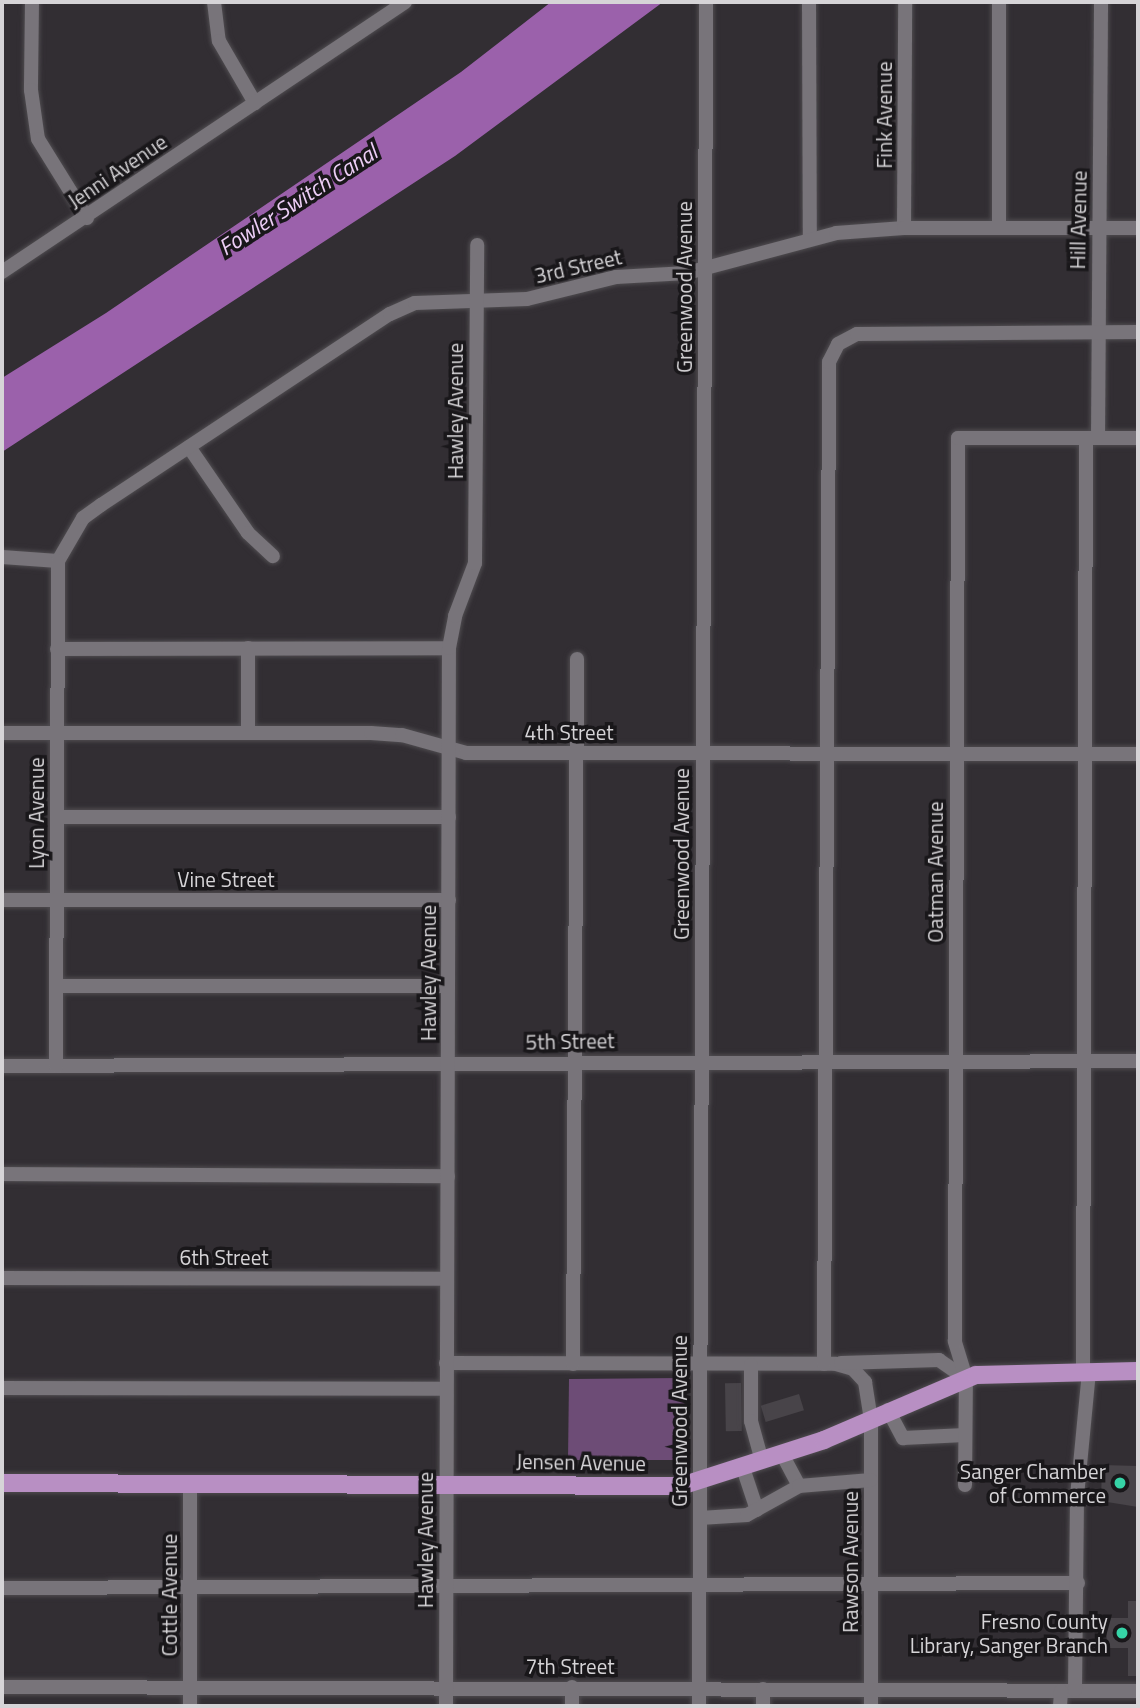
<!DOCTYPE html>
<style>
body{margin:0}
#map{position:relative;width:1140px;height:1708px;overflow:hidden;background:#322e33;font-family:"Titillium Web",sans-serif}
div>[style]{position:absolute}
.green>*{inset:0;background:#6d4c76}
.water>*{inset:0;background:#9b61ab}
.building>*{inset:0;background:#484449;transform-origin:0 0}
.roads{filter:drop-shadow(0 0 2px #4f4c50) drop-shadow(0 0 2px #4f4c50)}
.minor>*{height:14px;margin:-7px;padding:0 7px;transform-origin:7px;border-radius:7px;background:#78747a}
.major>*{height:18px;margin:-9px;padding:0 9px;transform-origin:9px;border-radius:9px;background:#b88fc3}
.dots>*{width:19px;height:19px;translate:-50% -50%;box-sizing:border-box;border:4px solid #19171a;border-radius:50%}
span{translate:-50% -50%;white-space:nowrap;text-align:center;line-height:1.15;-webkit-text-stroke:7px #19171a;paint-order:stroke}
.street-label{font-size:21px;color:#d6d4d7}
.poi-label{font-size:21px;color:#d6d4d7}
.right{translate:-100% -50%;text-align:right}
.water-label{font-size:23px;color:#edcef6;font-style:italic}
.frame{position:absolute;inset:0;border:4px solid #d6d4d7;pointer-events:none}
</style>
<div id="map">
<div class="green">
<i style="clip-path:polygon(678px 1378px,685px 1385px,683px 1452px,677px 1460px,568px 1460px,569px 1379px)"></i>
</div>
<div class="water">
<i style="clip-path:polygon(551px 2px,663px 2px,455px 156px,2px 452px,2px 378px,106px 313px,461px 72px)"></i>
</div>
<div class="building">
<i style="left:741px;top:1383px;width:48px;height:16px;rotate:89deg"></i>
<i style="left:799px;top:1394px;width:17px;height:40px;rotate:73deg"></i>
<i style="clip-path:polygon(1102px 1465px,1138px 1466px,1138px 1507px,1101px 1501px)"></i>
<i style="clip-path:polygon(1128px 1601px,1138px 1601px,1138px 1676px,1128px 1676px,1128px 1648px,1107px 1648px,1106px 1618px,1128px 1618px)"></i>
</div>
<div class="roads">
<div class="minor">
<i style="left:32px;top:2px;width:88px;rotate:90.7deg"></i>
<i style="left:31px;top:90px;width:49px;rotate:81.9deg"></i>
<i style="left:38px;top:139px;width:93px;rotate:58.2deg"></i>
<i style="left:214px;top:2px;width:39px;rotate:83deg"></i>
<i style="left:219px;top:41px;width:72px;rotate:59.9deg"></i>
<i style="left:809px;top:2px;width:237px;rotate:89.8deg"></i>
<i style="left:999px;top:2px;width:226px;rotate:90deg"></i>
<i style="left:904px;top:228px;width:226px;rotate:-89.7deg"></i>
<i style="left:2px;top:272px;width:485px;rotate:-33.8deg"></i>
<i style="left:1098px;top:438px;width:436px;rotate:-89.6deg"></i>
<i style="left:189px;top:447px;width:104px;rotate:55.5deg"></i>
<i style="left:248px;top:533px;width:34px;rotate:43deg"></i>
<i style="left:2px;top:557px;width:56px;rotate:4.1deg"></i>
<i style="left:58px;top:561px;width:50px;rotate:-59.8deg"></i>
<i style="left:83px;top:518px;width:22px;rotate:-36deg"></i>
<i style="left:101px;top:505px;width:346px;rotate:-33.5deg"></i>
<i style="left:390px;top:314px;width:27px;rotate:-24deg"></i>
<i style="left:415px;top:303px;width:112px;rotate:-2deg"></i>
<i style="left:527px;top:299px;width:92px;rotate:-13.9deg"></i>
<i style="left:616px;top:277px;width:71px;rotate:-3.2deg"></i>
<i style="left:687px;top:273px;width:154px;rotate:-15deg"></i>
<i style="left:836px;top:233px;width:68px;rotate:-4.2deg"></i>
<i style="left:904px;top:228px;width:234px"></i>
<i style="left:57px;top:649px;width:392px;rotate:-0.1deg"></i>
<i style="left:248px;top:731px;width:83px;rotate:-90deg"></i>
<i style="left:2px;top:733px;width:369px"></i>
<i style="left:371px;top:733px;width:31px;rotate:4deg"></i>
<i style="left:402px;top:735px;width:66px;rotate:15.7deg"></i>
<i style="left:466px;top:753px;width:672px;rotate:0.09deg"></i>
<i style="left:57px;top:817px;width:392px"></i>
<i style="left:2px;top:900px;width:447px"></i>
<i style="left:56px;top:986px;width:392px"></i>
<i style="left:2px;top:1066px;width:1136px;rotate:-0.25deg"></i>
<i style="left:56px;top:1066px;width:505px;rotate:-89.77deg"></i>
<i style="left:2px;top:1174px;width:446px;rotate:0.3deg"></i>
<i style="left:2px;top:1278px;width:445px;rotate:0.1deg"></i>
<i style="left:446px;top:1363px;width:390px;rotate:0.1deg"></i>
<i style="left:836px;top:1364px;width:18px;rotate:16deg"></i>
<i style="left:853px;top:1369px;width:18px;rotate:47deg"></i>
<i style="left:865px;top:1382px;width:37px;rotate:81deg"></i>
<i style="left:871px;top:1419px;width:287px;rotate:90deg"></i>
<i style="left:841px;top:1363px;width:98px;rotate:-1.8deg"></i>
<i style="left:939px;top:1360px;width:32px;rotate:35deg"></i>
<i style="left:573px;top:1364px;width:705px;rotate:-89.67deg"></i>
<i style="left:824px;top:1364px;width:1002px;rotate:-89.71deg"></i>
<i style="left:829px;top:362px;width:20px;rotate:-63deg"></i>
<i style="left:838px;top:344px;width:21px;rotate:-28deg"></i>
<i style="left:857px;top:334px;width:281px;rotate:-0.4deg"></i>
<i style="left:751px;top:1365px;width:56px;rotate:90deg"></i>
<i style="left:751px;top:1421px;width:41px;rotate:74.6deg"></i>
<i style="left:1083px;top:1371px;width:933px;rotate:-89.82deg"></i>
<i style="left:2px;top:1388px;width:444px;rotate:0.1deg"></i>
<i style="left:888px;top:1410px;width:32px;rotate:62deg"></i>
<i style="left:903px;top:1438px;width:62px;rotate:-2.8deg"></i>
<i style="left:782px;top:1454px;width:36px;rotate:62deg"></i>
<i style="left:743px;top:1468px;width:44px;rotate:71.6deg"></i>
<i style="left:965px;top:1485px;width:107px;rotate:-89.5deg"></i>
<i style="left:966px;top:1378px;width:39px;rotate:-107deg"></i>
<i style="left:955px;top:1341px;width:903px;rotate:-89.81deg"></i>
<i style="left:958px;top:438px;width:180px"></i>
<i style="left:700px;top:1518px;width:47px;rotate:-3.7deg"></i>
<i style="left:747px;top:1515px;width:60px;rotate:-29.1deg"></i>
<i style="left:799px;top:1486px;width:72px;rotate:-4.8deg"></i>
<i style="left:2px;top:1588px;width:1076px;rotate:-0.27deg"></i>
<i style="left:2px;top:1687px;width:1136px;rotate:0.2deg"></i>
<i style="left:572px;top:1687px;width:19px;rotate:90deg"></i>
<i style="left:763px;top:1689px;width:17px;rotate:90deg"></i>
<i style="left:1075px;top:1690px;width:194px;rotate:-89.4deg"></i>
<i style="left:1077px;top:1496px;width:126px;rotate:-84.5deg"></i>
<i style="left:190px;top:1706px;width:223px;rotate:-90deg"></i>
<i style="left:446px;top:1706px;width:1058px;rotate:-89.84deg"></i>
<i style="left:449px;top:648px;width:33px;rotate:-79deg"></i>
<i style="left:455px;top:616px;width:57px;rotate:-69.3deg"></i>
<i style="left:475px;top:563px;width:318px;rotate:-89.6deg"></i>
<i style="left:699px;top:1706px;width:1704px;rotate:-89.76deg"></i>
<i style="left:1060px;top:1706px;width:15px;rotate:-86deg"></i>
</div>
<div class="major">
<i style="left:2px;top:1483px;width:679px;rotate:0.25deg"></i>
<i style="left:681px;top:1486px;width:150px;rotate:-17.8deg"></i>
<i style="left:824px;top:1440px;width:165px;rotate:-23.2deg"></i>
<i style="left:976px;top:1375px;width:162px;rotate:-1.4deg"></i>
</div>
</div>
<div class="dots">
<i style="left:1120px;top:1483px;background:#36d4a7"></i>
<i style="left:1122px;top:1633px;background:#36d4a7"></i>
</div>
<div class="street-label">
<span style="left:884px;top:115px;rotate:-90deg">Fink Avenue</span>
<span style="left:117px;top:171px;rotate:-34deg">Jenni Avenue</span>
<span style="left:1078px;top:220px;rotate:-89deg">Hill Avenue</span>
<span style="left:578px;top:266px;rotate:-13deg">3rd Street</span>
<span style="left:684px;top:287px;rotate:-90deg">Greenwood Avenue</span>
<span style="left:455px;top:411px;rotate:-90deg">Hawley Avenue</span>
<span style="left:569px;top:732px">4th Street</span>
<span style="left:36px;top:813px;rotate:-90deg">Lyon Avenue</span>
<span style="left:681px;top:854px;rotate:-90deg">Greenwood Avenue</span>
<span style="left:935px;top:872px;rotate:-90deg">Oatman Avenue</span>
<span style="left:226px;top:879px">Vine Street</span>
<span style="left:428px;top:973px;rotate:-90deg">Hawley Avenue</span>
<span style="left:570px;top:1041px;rotate:-1deg">5th Street</span>
<span style="left:224px;top:1257px">6th Street</span>
<span style="left:679px;top:1421px;rotate:-90deg">Greenwood Avenue</span>
<span style="left:581px;top:1462px;rotate:1deg">Jensen Avenue</span>
<span style="left:425px;top:1540px;rotate:-90deg">Hawley Avenue</span>
<span style="left:850px;top:1562px;rotate:-90deg">Rawson Avenue</span>
<span style="left:169px;top:1595px;rotate:-90deg">Cottle Avenue</span>
<span style="left:570px;top:1666px">7th Street</span>
</div>
<div class="poi-label">
<span class="right" style="left:1106px;top:1483px">Sanger Chamber<br>of Commerce</span>
<span class="right" style="left:1108px;top:1633px">Fresno County<br>Library, Sanger Branch</span>
</div>
<div class="water-label">
<span style="left:298px;top:200px;rotate:-33deg">Fowler Switch Canal</span>
</div>
<div class="frame"></div>
</div>
